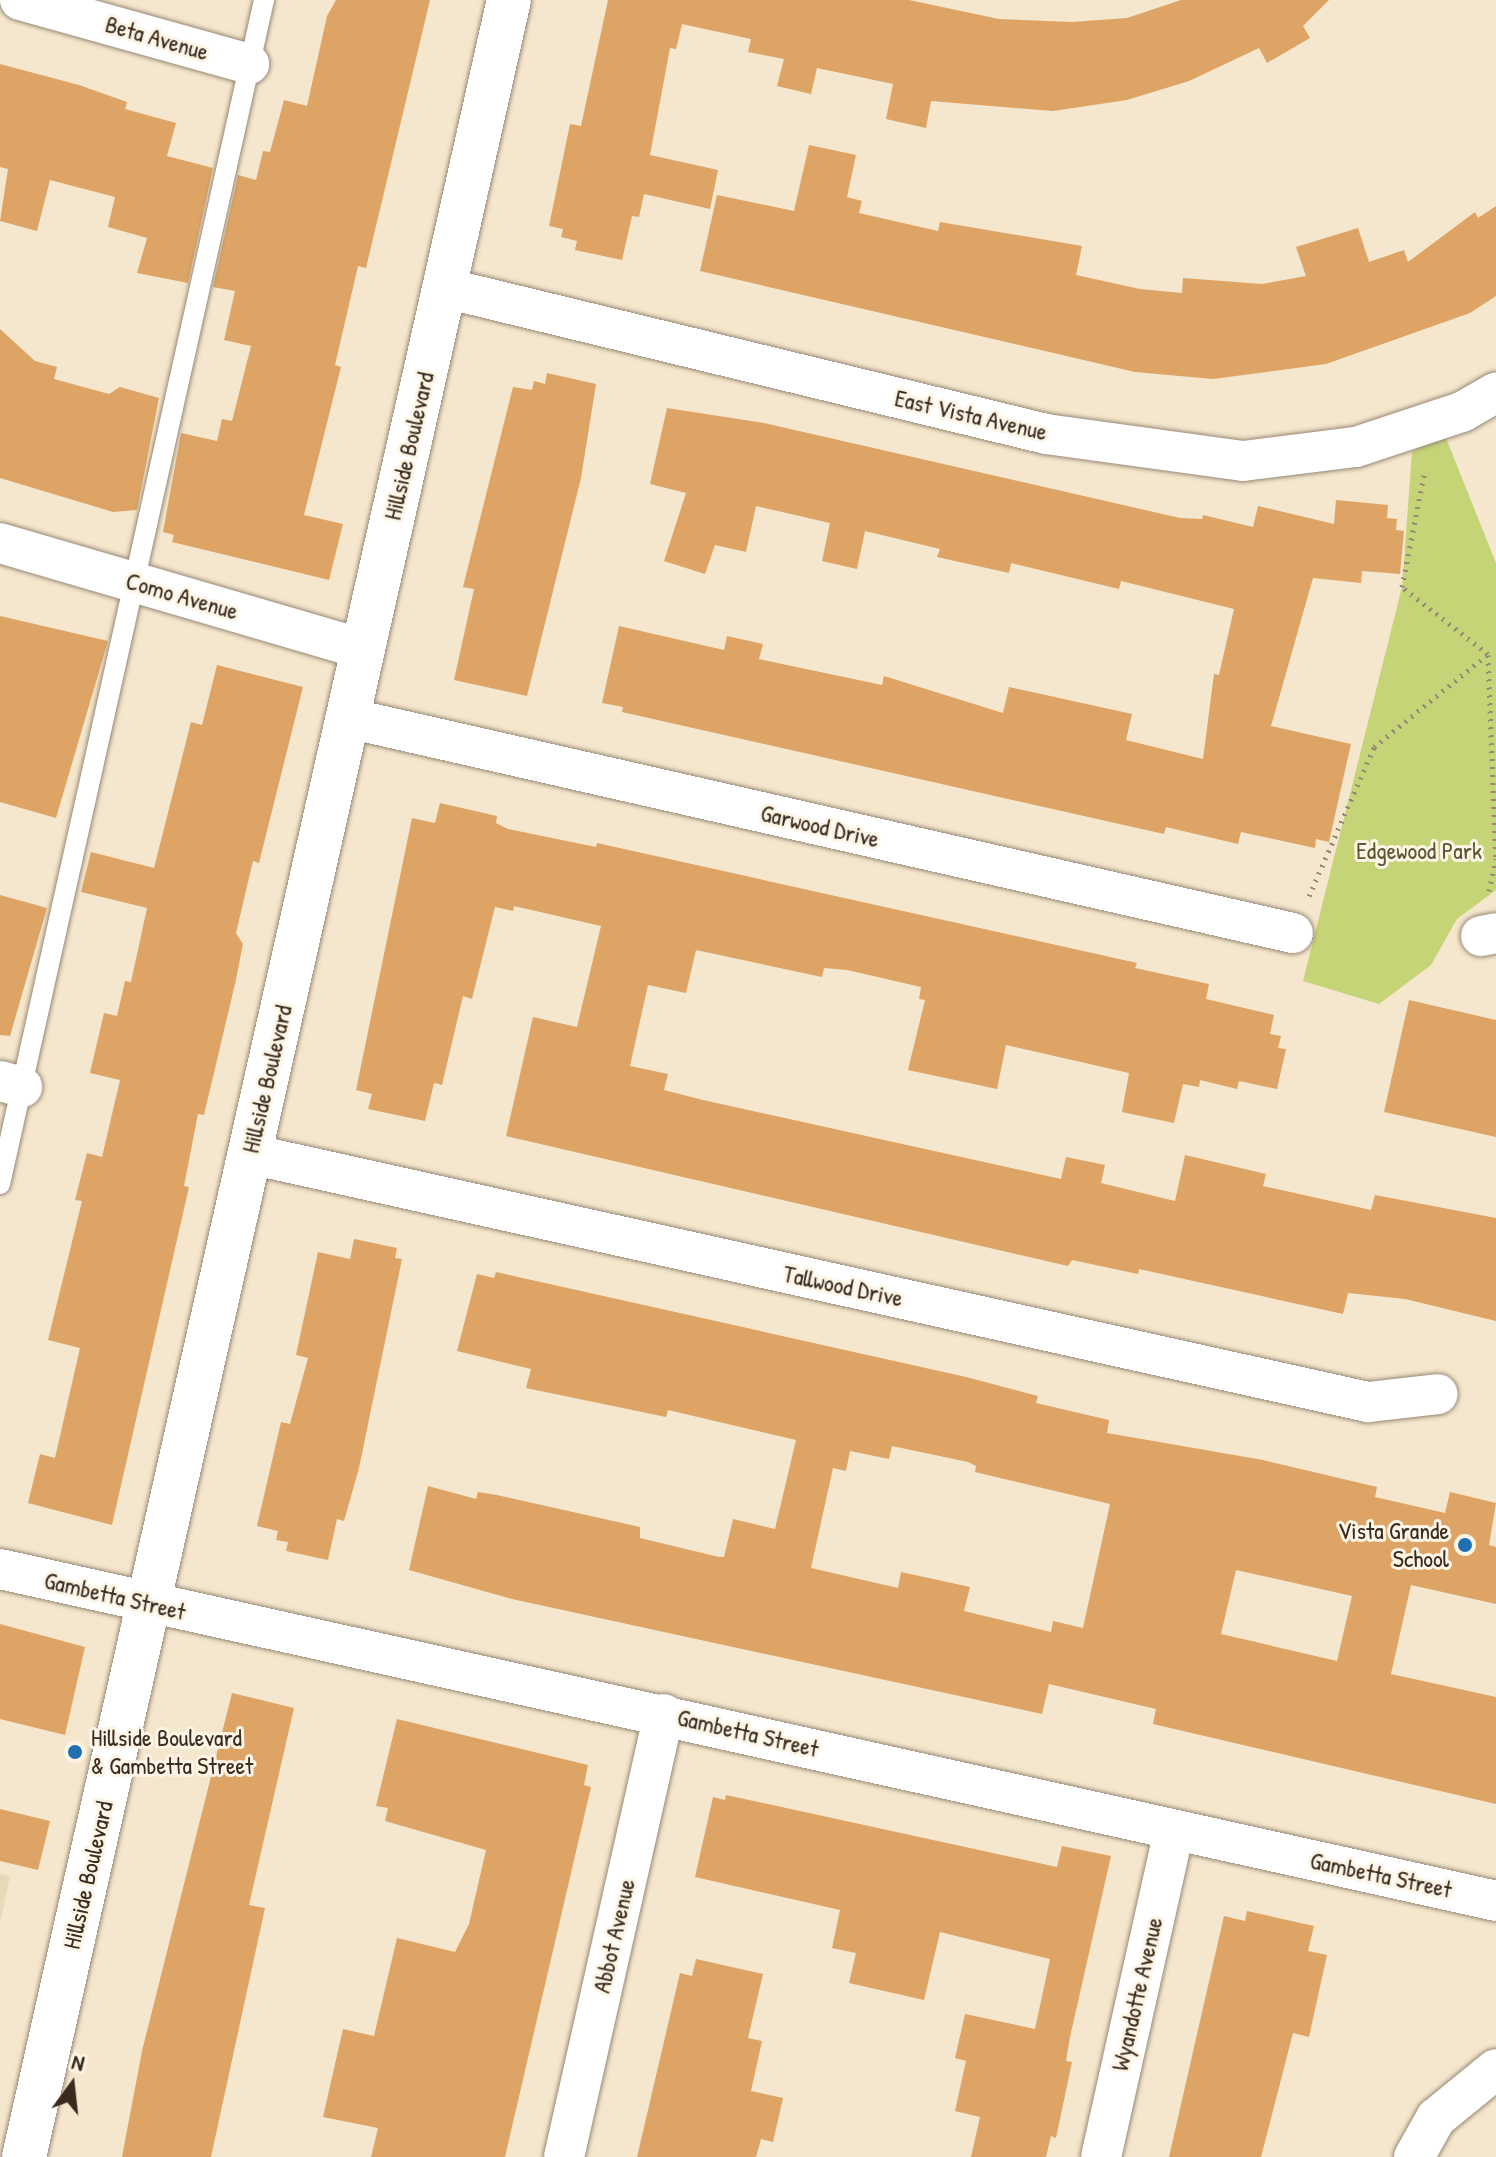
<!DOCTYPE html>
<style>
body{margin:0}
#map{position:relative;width:1496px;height:2157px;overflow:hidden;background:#f4e7cd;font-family:"Patrick Hand",sans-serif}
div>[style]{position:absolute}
.built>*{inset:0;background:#e5daba}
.green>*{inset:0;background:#c5d476}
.building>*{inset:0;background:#dda465}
.path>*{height:5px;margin-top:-2.5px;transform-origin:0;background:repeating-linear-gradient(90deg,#988876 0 2px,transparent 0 8px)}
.roads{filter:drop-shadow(0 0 2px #988876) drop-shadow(0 0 2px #988876)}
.service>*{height:20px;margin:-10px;padding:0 10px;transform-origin:10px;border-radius:10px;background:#fff}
.minor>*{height:40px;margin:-20px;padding:0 20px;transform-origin:20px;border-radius:20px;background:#fff}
.secondary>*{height:44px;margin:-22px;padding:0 22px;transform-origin:22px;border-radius:22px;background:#fff}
.dots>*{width:22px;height:22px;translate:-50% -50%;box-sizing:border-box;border:4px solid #fcf5e5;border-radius:50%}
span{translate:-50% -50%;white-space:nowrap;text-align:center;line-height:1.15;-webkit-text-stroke:6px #fcf5e5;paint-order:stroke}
.street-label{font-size:24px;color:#3b2a1e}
.park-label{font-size:24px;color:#5e5434}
.poi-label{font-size:24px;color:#3b2a1e}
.right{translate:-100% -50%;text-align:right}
.left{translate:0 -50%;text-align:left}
.north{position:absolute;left:32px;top:2045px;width:80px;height:80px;-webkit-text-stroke:6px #fcf5e5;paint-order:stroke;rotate:15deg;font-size:22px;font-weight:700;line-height:32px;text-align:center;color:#3b2a1e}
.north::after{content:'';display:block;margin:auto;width:28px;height:36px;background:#3b2a1e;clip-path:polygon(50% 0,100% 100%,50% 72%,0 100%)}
</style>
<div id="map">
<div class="built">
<i style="clip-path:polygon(0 1874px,10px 1876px,0 1923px)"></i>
</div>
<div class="green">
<i style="clip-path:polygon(1444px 433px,1496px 563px,1496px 890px,1457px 919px,1431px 965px,1379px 1004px,1303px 981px,1402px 587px,1412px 452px)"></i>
</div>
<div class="building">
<i style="clip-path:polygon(336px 0,430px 0,366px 268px,358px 266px,335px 365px,341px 367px,304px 515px,343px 524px,329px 580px,172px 542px,174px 535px,163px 532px,181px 433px,217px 441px,222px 419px,232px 421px,251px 346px,224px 340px,235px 291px,213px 287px,238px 175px,256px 180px,263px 151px,270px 152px,284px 100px,307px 106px,327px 16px)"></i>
<i style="clip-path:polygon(608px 0,909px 0,999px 19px,1072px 22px,1127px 18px,1181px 0,1329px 0,1303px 26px,1310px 38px,1267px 63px,1259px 48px,1189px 81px,1127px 100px,1053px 111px,931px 101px,926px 128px,886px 119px,893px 84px,817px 68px,811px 94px,777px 86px,784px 59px,748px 52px,751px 39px,682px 24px,676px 49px,670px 48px,650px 155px,718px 170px,710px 209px,644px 194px,639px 217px,632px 216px,622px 260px,575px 250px,577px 241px,561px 237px,563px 229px,549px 226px,570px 124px,581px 126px)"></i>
<i style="clip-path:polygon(0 64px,79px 85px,127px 102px,125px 109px,176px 123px,167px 156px,213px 168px,188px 283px,137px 273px,147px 238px,108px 227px,115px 197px,50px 180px,37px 231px,0 221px,8px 169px,0 167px)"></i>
<i style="clip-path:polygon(809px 145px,856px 155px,847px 197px,862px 201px,859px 213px,938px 231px,940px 222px,1082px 246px,1076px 275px,1140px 289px,1182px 293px,1183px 278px,1262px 284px,1306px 276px,1296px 247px,1358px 228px,1369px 262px,1404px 250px,1408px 262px,1475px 212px,1478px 218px,1496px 206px,1496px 296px,1470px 313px,1326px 364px,1213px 379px,1135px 372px,700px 271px,717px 195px,794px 211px)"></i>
<i style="clip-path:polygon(0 329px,35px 361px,57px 367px,54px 379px,109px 394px,120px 387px,159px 398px,137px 510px,113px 512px,0 478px)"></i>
<i style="clip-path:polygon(547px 373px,596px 384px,581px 478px,527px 696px,454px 680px,474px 589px,463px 587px,513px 387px,532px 390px,534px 381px,545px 384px)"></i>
<i style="clip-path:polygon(667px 408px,764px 423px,1180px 518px,1202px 519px,1203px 515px,1253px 527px,1258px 506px,1334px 524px,1336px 500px,1388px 505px,1387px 518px,1397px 519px,1396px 530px,1404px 531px,1400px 574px,1362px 571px,1361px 583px,1313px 578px,1271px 726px,1351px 744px,1329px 842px,1316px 839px,1315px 848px,1241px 832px,1238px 844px,1166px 827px,1164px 834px,622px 712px,623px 707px,602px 703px,619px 626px,724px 650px,727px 636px,763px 644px,759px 659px,882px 685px,884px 676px,1003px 713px,1009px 687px,1132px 714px,1126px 740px,1203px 759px,1214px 674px,1219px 675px,1234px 609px,1121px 581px,1119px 589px,1011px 563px,1009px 573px,937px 557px,940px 549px,865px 531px,857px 569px,822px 561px,830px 523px,756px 506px,746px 552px,715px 545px,705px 574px,664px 561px,686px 493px,650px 484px)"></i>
<i style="clip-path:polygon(0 616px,108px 641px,56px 818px,0 802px)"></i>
<i style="clip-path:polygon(217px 665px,303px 687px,259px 863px,253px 861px,236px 933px,243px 944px,235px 984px,204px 1115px,198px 1114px,184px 1186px,189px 1187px,112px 1525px,28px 1503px,40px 1454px,55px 1458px,80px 1348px,48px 1340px,82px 1201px,75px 1200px,87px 1153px,102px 1157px,120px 1080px,90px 1073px,104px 1013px,117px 1016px,125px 981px,131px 982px,147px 908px,81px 892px,91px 852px,154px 868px,191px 722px,202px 725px)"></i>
<i style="clip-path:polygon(440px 803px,497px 816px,496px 823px,508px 829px,596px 847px,597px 843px,1137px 963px,1135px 968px,1209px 984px,1206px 999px,1274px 1015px,1270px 1034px,1281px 1036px,1278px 1048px,1286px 1049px,1277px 1089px,1239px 1081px,1237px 1089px,1200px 1080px,1199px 1087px,1183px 1084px,1174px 1123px,1122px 1112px,1129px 1073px,1006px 1045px,997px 1089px,908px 1070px,925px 1000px,919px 999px,921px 987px,847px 970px,824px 968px,822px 977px,696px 950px,686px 993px,648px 985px,630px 1066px,668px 1074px,664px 1090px,703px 1100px,1061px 1179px,1066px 1157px,1105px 1165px,1101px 1183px,1175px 1201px,1185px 1155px,1266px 1174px,1263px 1186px,1371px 1210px,1375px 1195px,1496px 1218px,1496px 1321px,1405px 1299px,1348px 1293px,1343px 1314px,1139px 1269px,1138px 1274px,1072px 1260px,1068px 1266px,506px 1136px,533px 1017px,577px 1027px,601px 926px,514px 906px,513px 911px,495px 907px,472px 999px,463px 996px,442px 1085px,434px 1083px,425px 1121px,368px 1109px,372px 1094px,356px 1090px,412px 818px,435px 823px)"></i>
<i style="clip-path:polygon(0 895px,47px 908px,10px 1036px,0 1035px)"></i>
<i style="clip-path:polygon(1409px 1000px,1496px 1020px,1496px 1137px,1384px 1112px)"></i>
<i style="clip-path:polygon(354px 1239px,397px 1248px,395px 1258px,402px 1259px,359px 1468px,344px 1521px,337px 1519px,328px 1560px,286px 1551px,288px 1542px,276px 1540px,278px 1531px,257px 1526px,281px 1422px,290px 1424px,308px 1358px,296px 1355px,318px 1252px,350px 1259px)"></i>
<i style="clip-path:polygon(evenodd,496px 1272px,966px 1377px,1038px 1396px,1036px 1403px,1109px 1420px,1107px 1433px,1263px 1460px,1377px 1487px,1375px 1497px,1445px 1513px,1450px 1492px,1496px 1503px,1489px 1545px,1496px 1547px,1496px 1604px,1411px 1585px,1391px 1674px,1496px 1697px,1496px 1804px,1153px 1724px,1156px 1709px,1049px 1684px,1042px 1714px,512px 1599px,409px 1570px,428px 1486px,476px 1499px,478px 1492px,497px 1495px,640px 1527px,640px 1538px,719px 1557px,724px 1557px,733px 1519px,775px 1529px,796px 1440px,668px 1410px,666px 1417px,526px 1388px,531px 1369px,457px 1351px,477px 1274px,494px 1278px,496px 1272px,892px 1446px,968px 1462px,976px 1466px,975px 1472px,1110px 1504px,1083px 1628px,1053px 1621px,1051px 1632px,964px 1611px,970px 1587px,901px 1572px,898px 1588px,811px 1568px,833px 1468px,846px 1471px,850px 1451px,889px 1459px,892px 1446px,496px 1272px,1236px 1570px,1352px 1596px,1337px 1661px,1221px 1634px,1236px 1570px)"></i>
<i style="clip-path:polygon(0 1624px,85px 1647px,65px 1735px,0 1719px)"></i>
<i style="clip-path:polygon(232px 1693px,294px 1708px,249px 1905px,265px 1908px,211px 2157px,122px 2157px,142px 2051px)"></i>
<i style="clip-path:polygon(397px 1719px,588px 1765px,584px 1785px,591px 1787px,505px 2157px,371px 2157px,378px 2128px,323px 2117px,343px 2029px,374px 2036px,397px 1938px,455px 1952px,469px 1924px,486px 1850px,385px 1821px,388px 1808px,376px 1806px)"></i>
<i style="clip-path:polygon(726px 1795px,1057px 1867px,1062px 1846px,1111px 1856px,1070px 2037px,1066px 2061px,1072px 2062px,1056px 2138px,1051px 2136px,1046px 2157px,971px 2157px,980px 2117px,955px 2111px,966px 2061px,955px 2058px,965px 2014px,1035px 2029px,1050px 1959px,940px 1932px,924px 2000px,849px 1983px,856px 1953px,832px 1948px,840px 1910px,695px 1877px,713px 1797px,725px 1800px)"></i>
<i style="clip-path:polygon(0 1809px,50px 1821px,38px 1870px,0 1861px)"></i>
<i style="clip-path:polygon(1247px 1911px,1314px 1926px,1308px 1951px,1327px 1955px,1309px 2037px,1293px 2033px,1261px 2157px,1169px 2157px,1224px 1916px,1245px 1921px)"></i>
<i style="clip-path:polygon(696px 1959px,763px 1974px,748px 2038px,762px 2041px,751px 2091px,783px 2098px,773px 2142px,761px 2139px,756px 2157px,637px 2157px,680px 1973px,692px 1976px)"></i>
</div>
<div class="path">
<i style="left:1488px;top:655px;width:204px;rotate:87.8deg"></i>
<i style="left:1489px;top:891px;width:33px;rotate:-78deg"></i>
<i style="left:1309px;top:896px;width:163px;rotate:-66.4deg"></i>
<i style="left:1374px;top:747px;width:147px;rotate:-39.2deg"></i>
<i style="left:1488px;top:654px;width:109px;rotate:-142.1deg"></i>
<i style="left:1402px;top:587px;width:119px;rotate:-78.9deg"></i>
</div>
<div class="roads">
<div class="service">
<i style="left:0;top:1184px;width:1213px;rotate:-77.43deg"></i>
</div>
<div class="minor">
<i style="left:20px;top:0;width:238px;rotate:15.6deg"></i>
<i style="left:445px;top:288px;width:618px;rotate:13.65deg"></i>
<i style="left:1046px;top:434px;width:199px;rotate:7.8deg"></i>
<i style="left:1243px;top:461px;width:114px;rotate:-7.1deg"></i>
<i style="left:1356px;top:447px;width:112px;rotate:-18.3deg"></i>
<i style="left:1462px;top:412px;width:39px;rotate:-30deg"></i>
<i style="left:0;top:543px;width:378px;rotate:16.3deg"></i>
<i style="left:348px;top:718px;width:969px;rotate:12.82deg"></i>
<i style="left:1481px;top:936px;width:15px;rotate:-11deg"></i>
<i style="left:0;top:1081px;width:23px;rotate:15deg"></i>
<i style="left:250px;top:1154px;width:1145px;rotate:12.51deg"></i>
<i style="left:1368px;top:1402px;width:70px;rotate:-6.5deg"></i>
<i style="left:0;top:1569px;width:1532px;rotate:12.51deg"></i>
<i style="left:564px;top:2157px;width:454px;rotate:-77.3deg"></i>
<i style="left:1101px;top:2157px;width:335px;rotate:-77.4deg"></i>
<i style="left:1414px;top:2157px;width:45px;rotate:-60.6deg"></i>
<i style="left:1436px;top:2118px;width:77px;rotate:-39.2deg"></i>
</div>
<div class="secondary">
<i style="left:24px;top:2157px;width:2211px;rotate:-77.33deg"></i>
</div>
</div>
<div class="dots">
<i style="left:1465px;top:1545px;background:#1f6fb2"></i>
<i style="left:75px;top:1752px;background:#1f6fb2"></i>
</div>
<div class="street-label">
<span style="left:157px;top:38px;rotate:16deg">Beta Avenue</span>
<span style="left:971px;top:415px;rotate:13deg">East Vista Avenue</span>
<span style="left:409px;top:446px;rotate:-77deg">Hillside Boulevard</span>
<span style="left:182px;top:596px;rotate:16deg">Como Avenue</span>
<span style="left:820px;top:826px;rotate:13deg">Garwood Drive</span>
<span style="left:267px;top:1079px;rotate:-77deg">Hillside Boulevard</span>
<span style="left:843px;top:1286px;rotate:12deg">Tallwood Drive</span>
<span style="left:115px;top:1596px;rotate:13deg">Gambetta Street</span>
<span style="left:748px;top:1733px;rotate:13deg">Gambetta Street</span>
<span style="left:88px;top:1875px;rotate:-77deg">Hillside Boulevard</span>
<span style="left:1381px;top:1875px;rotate:12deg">Gambetta Street</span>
<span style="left:614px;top:1936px;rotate:-77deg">Abbot Avenue</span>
<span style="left:1137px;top:1994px;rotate:-77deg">Wyandotte Avenue</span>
</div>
<div class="park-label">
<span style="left:1419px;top:851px">Edgewood Park</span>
</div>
<div class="poi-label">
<span class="right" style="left:1449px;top:1545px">Vista Grande<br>School</span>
<span class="left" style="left:91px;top:1752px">Hillside Boulevard<br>&amp; Gambetta Street</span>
</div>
<div class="north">N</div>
</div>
